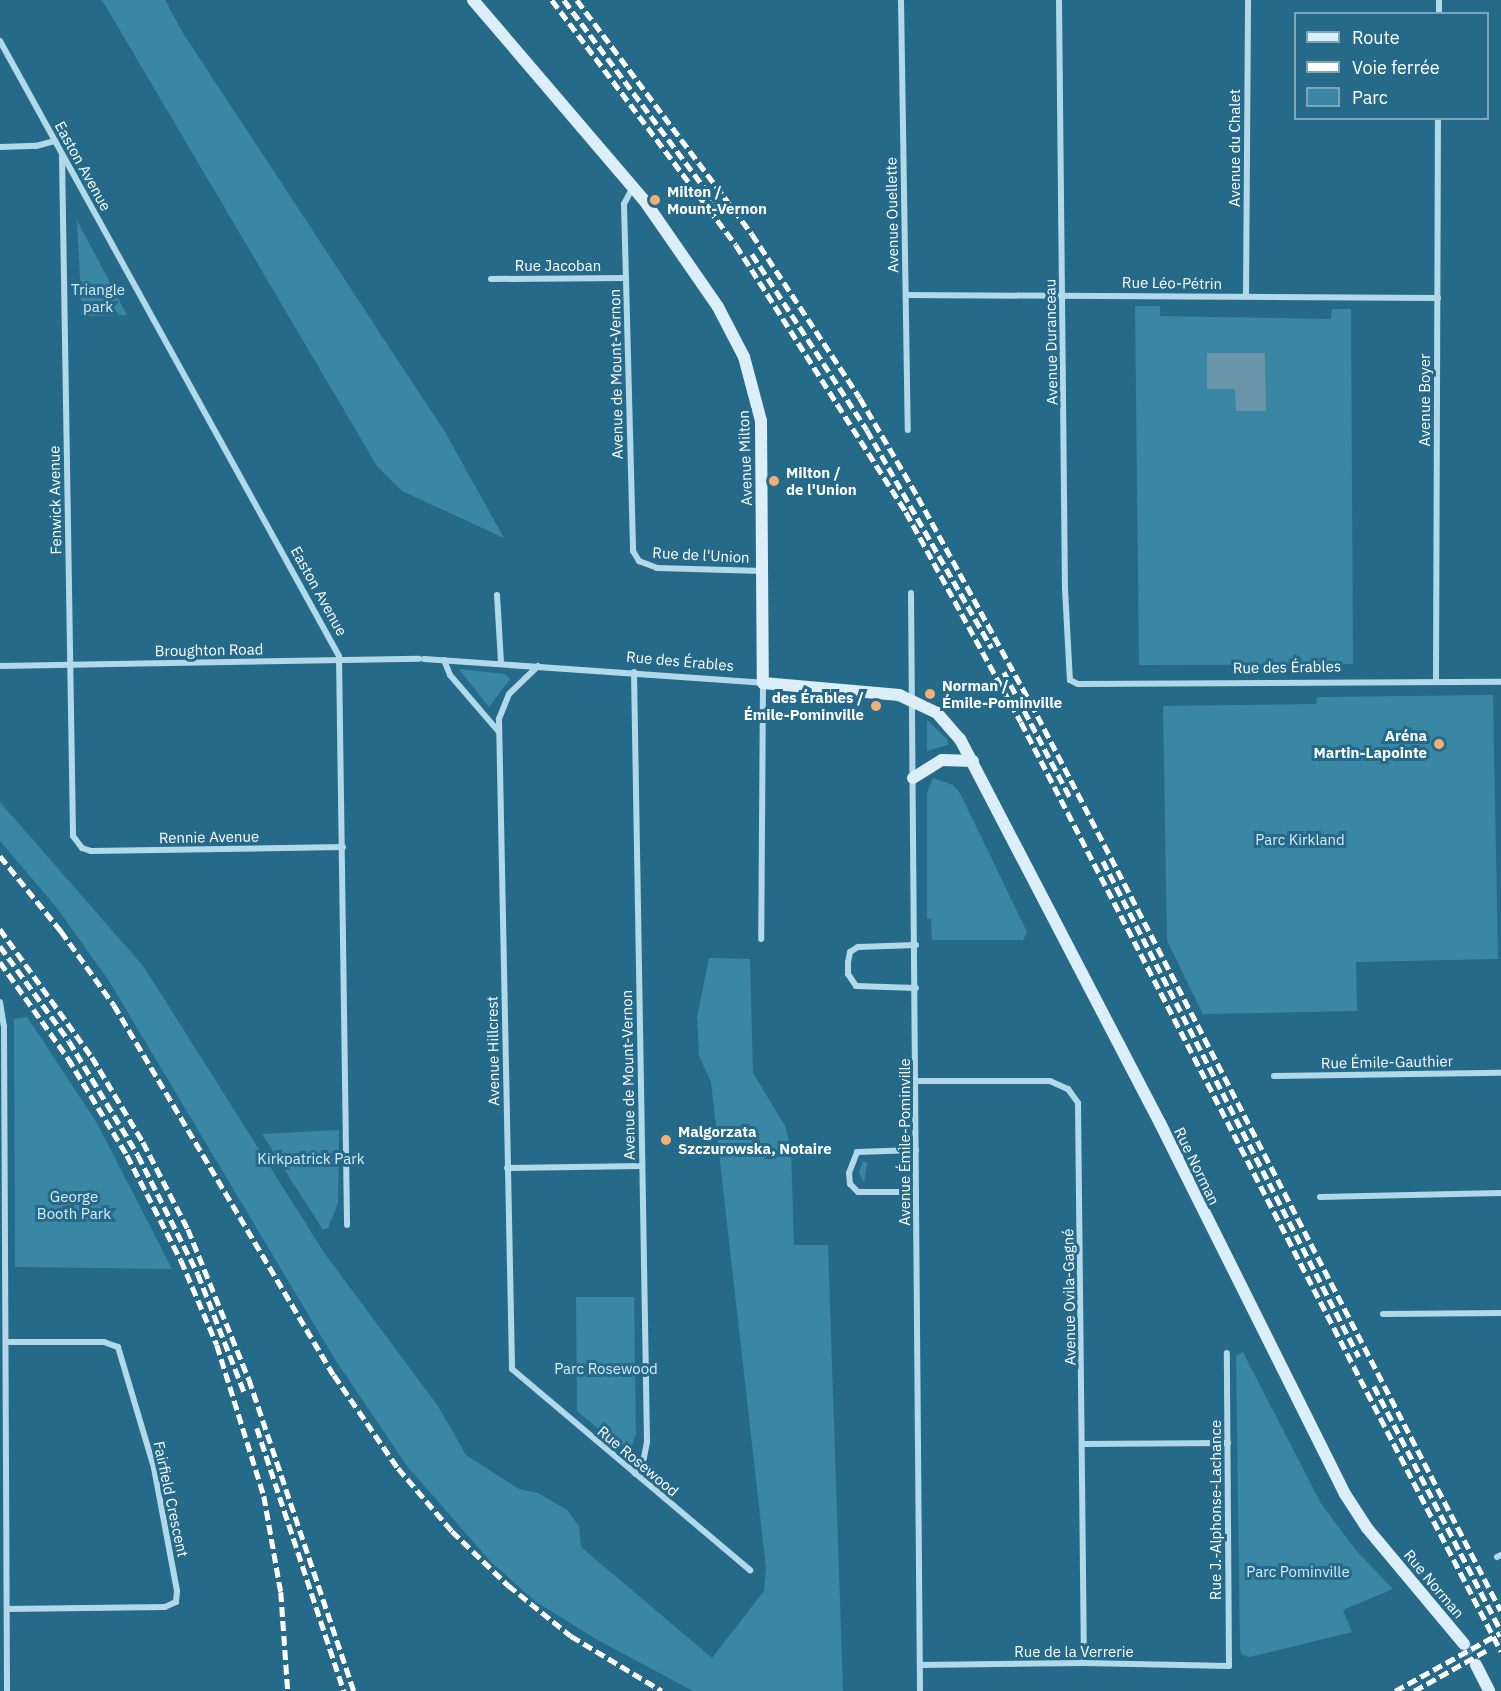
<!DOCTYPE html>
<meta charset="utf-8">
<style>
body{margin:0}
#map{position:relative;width:1501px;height:1691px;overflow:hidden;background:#256a89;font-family:"IBM Plex Sans",sans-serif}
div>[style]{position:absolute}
.green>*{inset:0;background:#3a86a5}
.water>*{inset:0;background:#6895a9}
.secondary-tunnel>*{height:12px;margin-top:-6px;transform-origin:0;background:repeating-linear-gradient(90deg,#46809b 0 12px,transparent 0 18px)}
.street>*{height:6px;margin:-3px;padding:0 3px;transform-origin:3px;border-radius:3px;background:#b2d9e9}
.secondary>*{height:12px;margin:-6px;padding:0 6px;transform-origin:6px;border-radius:6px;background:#dceff8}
.rail>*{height:4.5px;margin-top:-2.25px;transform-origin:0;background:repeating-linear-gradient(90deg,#fff 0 10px,transparent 0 14.5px)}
.dots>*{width:16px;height:16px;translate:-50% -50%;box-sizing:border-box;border:3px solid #256a89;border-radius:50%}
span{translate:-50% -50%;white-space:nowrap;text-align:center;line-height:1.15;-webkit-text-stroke:6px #256a89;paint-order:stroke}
.street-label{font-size:15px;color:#fff}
.poi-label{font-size:15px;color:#fff;font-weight:700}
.left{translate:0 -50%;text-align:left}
.right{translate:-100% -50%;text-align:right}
.park-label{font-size:15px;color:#d6edf7}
.legend{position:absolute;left:1294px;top:12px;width:195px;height:108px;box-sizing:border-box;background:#256a89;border:2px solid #7ca6b8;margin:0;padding:8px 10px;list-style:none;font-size:18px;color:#fff}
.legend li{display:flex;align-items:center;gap:12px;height:30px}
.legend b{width:30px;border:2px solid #7ca6b8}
</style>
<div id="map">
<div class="green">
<i style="clip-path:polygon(102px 0,165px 0,183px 33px,445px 432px,504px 538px,402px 491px,377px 466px)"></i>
<i style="clip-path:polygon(77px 220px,127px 315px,82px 316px)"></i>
<i style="clip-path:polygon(1135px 306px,1160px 306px,1160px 316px,1331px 319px,1332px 309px,1351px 309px,1353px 664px,1139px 665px)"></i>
<i style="clip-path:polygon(459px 669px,505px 674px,510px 679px,489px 707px)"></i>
<i style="clip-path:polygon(1493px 695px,1498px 959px,1356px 962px,1357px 1011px,1203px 1014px,1167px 941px,1163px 706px,1316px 704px,1317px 697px)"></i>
<i style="clip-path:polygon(927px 720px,947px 739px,948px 745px,927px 751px)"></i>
<i style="clip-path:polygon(933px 778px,953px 785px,960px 793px,1027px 932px,1023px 940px,932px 940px,931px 919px,927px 919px,927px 793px)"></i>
<i style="clip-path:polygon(0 802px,144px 967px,325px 1254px,438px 1406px,466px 1455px,519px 1489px,538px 1493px,567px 1510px,579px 1526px,581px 1547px,712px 1658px,764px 1591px,766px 1568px,711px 1082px,699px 1056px,697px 1017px,709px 958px,750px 959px,753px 1073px,785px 1126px,791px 1149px,794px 1245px,828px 1245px,843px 1691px,693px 1691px,596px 1639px,536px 1602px,490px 1561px,407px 1466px,336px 1361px,109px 981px,57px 908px,0 841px)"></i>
<i style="clip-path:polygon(27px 1017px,97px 1123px,172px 1269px,15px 1267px,14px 1019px)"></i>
<i style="clip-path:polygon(339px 1130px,338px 1203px,328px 1228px,323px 1230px,262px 1134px)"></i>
<i style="clip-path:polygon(863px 1161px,867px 1163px,864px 1183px,859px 1172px)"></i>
<i style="clip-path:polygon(576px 1297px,634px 1297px,636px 1434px,631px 1447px,619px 1446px,577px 1411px)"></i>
<i style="clip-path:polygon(1243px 1352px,1320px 1502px,1355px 1549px,1393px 1589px,1343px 1610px,1352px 1632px,1250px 1657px,1242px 1655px,1240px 1648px,1236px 1356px)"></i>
</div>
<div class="water">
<i style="clip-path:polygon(1207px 353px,1265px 353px,1266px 411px,1236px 411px,1235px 389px,1207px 389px)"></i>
</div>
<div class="secondary-tunnel">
<i style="left:1464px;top:1644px;width:24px;rotate:60deg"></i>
</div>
<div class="street">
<i style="left:901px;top:0;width:430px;rotate:89.1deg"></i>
<i style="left:1059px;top:0;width:589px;rotate:89.42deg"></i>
<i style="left:1065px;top:589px;width:91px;rotate:86.9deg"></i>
<i style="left:1070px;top:680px;width:9px;rotate:27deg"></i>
<i style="left:1078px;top:684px;width:423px;rotate:-0.3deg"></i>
<i style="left:1439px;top:14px;width:14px;rotate:-90deg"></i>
<i style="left:0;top:41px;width:702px;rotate:61.14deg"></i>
<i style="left:339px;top:656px;width:569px;rotate:89.19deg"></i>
<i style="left:0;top:147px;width:36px;rotate:-2deg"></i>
<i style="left:36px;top:146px;width:20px;rotate:-15deg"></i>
<i style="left:62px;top:156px;width:680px;rotate:89.07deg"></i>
<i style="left:73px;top:836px;width:15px;rotate:53deg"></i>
<i style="left:82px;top:848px;width:9px;rotate:18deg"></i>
<i style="left:91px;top:851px;width:252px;rotate:-0.9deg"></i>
<i style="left:633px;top:187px;width:19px;rotate:118deg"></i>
<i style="left:624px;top:204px;width:347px;rotate:88.5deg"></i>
<i style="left:633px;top:551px;width:12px;rotate:59deg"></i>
<i style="left:639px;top:561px;width:19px;rotate:21deg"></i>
<i style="left:657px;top:568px;width:105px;rotate:1.6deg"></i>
<i style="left:491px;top:279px;width:135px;rotate:-0.4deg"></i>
<i style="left:906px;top:295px;width:532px;rotate:0.32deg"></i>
<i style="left:1246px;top:296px;width:296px;rotate:-89.6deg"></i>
<i style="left:911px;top:593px;width:1098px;rotate:89.53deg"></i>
<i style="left:497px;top:595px;width:68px;rotate:86.6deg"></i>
<i style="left:424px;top:659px;width:340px;rotate:4deg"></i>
<i style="left:763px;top:683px;width:256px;rotate:90.4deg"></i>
<i style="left:444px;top:660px;width:16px;rotate:68deg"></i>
<i style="left:450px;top:675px;width:75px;rotate:49.3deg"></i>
<i style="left:0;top:666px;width:419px;rotate:-1deg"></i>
<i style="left:538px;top:666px;width:40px;rotate:136deg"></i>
<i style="left:509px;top:694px;width:27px;rotate:112deg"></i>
<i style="left:499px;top:719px;width:650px;rotate:88.85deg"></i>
<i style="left:512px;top:1369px;width:312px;rotate:40.2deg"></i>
<i style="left:634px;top:672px;width:770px;rotate:89.03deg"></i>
<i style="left:647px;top:1442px;width:16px;rotate:101deg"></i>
<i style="left:644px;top:1458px;width:18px;rotate:119deg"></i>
<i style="left:1436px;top:681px;width:563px;rotate:-89.8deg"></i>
<i style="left:916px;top:945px;width:58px;rotate:178deg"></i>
<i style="left:858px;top:947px;width:9px;rotate:148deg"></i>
<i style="left:850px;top:952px;width:10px;rotate:101deg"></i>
<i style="left:848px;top:962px;width:12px;rotate:90deg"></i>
<i style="left:848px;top:974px;width:14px;rotate:56deg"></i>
<i style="left:856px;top:986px;width:60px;rotate:1.9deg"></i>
<i style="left:0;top:1002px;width:24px;rotate:81deg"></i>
<i style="left:4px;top:1026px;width:665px;rotate:89.74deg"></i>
<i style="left:1274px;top:1076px;width:227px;rotate:-0.8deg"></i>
<i style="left:916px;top:1081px;width:134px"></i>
<i style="left:1050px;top:1081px;width:20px;rotate:24deg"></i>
<i style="left:1068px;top:1089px;width:17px;rotate:54deg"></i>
<i style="left:1078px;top:1103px;width:560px;rotate:89.39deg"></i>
<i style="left:507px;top:1168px;width:135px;rotate:-0.8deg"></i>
<i style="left:916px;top:1192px;width:58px;rotate:180deg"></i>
<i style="left:858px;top:1192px;width:11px;rotate:-135deg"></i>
<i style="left:850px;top:1184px;width:11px;rotate:-95deg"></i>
<i style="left:849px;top:1173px;width:22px;rotate:-69deg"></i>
<i style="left:857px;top:1152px;width:59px;rotate:-1.9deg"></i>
<i style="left:1320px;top:1197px;width:181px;rotate:-1.3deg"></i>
<i style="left:1383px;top:1314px;width:118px;rotate:-0.5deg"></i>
<i style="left:6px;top:1342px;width:98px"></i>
<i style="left:104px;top:1342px;width:15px;rotate:20deg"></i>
<i style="left:118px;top:1347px;width:126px;rotate:73.4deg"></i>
<i style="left:154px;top:1468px;width:125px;rotate:79.4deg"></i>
<i style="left:177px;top:1591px;width:11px;rotate:95deg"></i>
<i style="left:176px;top:1602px;width:12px;rotate:156deg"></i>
<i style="left:165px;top:1607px;width:158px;rotate:179.3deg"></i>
<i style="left:1082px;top:1444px;width:146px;rotate:-0.4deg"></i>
<i style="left:1497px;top:1557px;width:4px;rotate:-27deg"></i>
<i style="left:920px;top:1665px;width:164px;rotate:-0.7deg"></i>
<i style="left:1084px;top:1663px;width:145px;rotate:1.2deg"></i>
<i style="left:1229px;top:1666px;width:313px;rotate:-90.4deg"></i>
</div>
<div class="secondary">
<i style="left:473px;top:0;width:263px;rotate:49.5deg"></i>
<i style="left:644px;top:200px;width:130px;rotate:55.3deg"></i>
<i style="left:718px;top:307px;width:56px;rotate:62.5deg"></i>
<i style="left:744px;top:357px;width:66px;rotate:75.1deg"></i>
<i style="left:761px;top:421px;width:262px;rotate:89.6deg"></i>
<i style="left:763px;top:683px;width:137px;rotate:5deg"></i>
<i style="left:899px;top:695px;width:42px;rotate:25.3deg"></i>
<i style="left:937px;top:713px;width:35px;rotate:49deg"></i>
<i style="left:960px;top:739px;width:433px;rotate:62.5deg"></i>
<i style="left:1160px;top:1123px;width:415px;rotate:63.5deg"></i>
<i style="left:1345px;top:1494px;width:40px;rotate:57.1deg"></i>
<i style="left:1367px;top:1528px;width:151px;rotate:50.1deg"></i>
<i style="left:913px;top:778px;width:34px;rotate:-32deg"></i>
<i style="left:942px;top:760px;width:31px;rotate:2deg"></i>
<i style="left:1476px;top:1665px;width:29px;rotate:63deg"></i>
</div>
<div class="rail">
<i style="left:552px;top:0;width:306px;rotate:53.1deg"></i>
<i style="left:736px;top:245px;width:317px;rotate:57.5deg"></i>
<i style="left:906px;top:512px;width:239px;rotate:61.3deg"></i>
<i style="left:1021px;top:722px;width:1046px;rotate:62.68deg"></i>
<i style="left:564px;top:0;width:259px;rotate:53.2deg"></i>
<i style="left:577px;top:0;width:292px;rotate:53.2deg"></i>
<i style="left:752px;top:234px;width:196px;rotate:56.6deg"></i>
<i style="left:860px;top:398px;width:115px;rotate:59.6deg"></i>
<i style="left:918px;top:497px;width:235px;rotate:61.3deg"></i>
<i style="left:1031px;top:703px;width:1022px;rotate:62.63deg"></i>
<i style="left:752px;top:254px;width:210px;rotate:56.8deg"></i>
<i style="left:867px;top:430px;width:251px;rotate:60.2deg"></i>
<i style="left:1004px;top:672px;width:141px;rotate:62.2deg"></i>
<i style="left:0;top:856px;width:97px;rotate:50.9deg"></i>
<i style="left:61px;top:931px;width:91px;rotate:54.4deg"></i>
<i style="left:114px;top:1005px;width:430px;rotate:59.3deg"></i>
<i style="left:334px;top:1375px;width:113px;rotate:55.5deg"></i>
<i style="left:398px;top:1468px;width:83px;rotate:49.4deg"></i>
<i style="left:452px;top:1531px;width:78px;rotate:44deg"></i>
<i style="left:508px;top:1585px;width:81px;rotate:39deg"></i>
<i style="left:571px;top:1636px;width:106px;rotate:31.1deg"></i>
<i style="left:1103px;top:861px;width:558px;rotate:62.7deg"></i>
<i style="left:0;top:929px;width:158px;rotate:54.3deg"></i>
<i style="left:92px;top:1057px;width:99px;rotate:59deg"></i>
<i style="left:143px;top:1142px;width:98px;rotate:62.7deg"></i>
<i style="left:188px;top:1229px;width:162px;rotate:67.9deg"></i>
<i style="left:249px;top:1379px;width:329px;rotate:71.4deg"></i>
<i style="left:0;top:946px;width:117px;rotate:54deg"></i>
<i style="left:69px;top:1041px;width:133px;rotate:58.8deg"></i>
<i style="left:138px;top:1155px;width:133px;rotate:63.2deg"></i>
<i style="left:198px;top:1274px;width:129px;rotate:68.6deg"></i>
<i style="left:0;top:962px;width:118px;rotate:54.7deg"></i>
<i style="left:68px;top:1058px;width:114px;rotate:58.7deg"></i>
<i style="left:127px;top:1155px;width:118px;rotate:62.8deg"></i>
<i style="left:181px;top:1260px;width:92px;rotate:67deg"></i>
<i style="left:217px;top:1345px;width:158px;rotate:72.7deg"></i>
<i style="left:264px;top:1496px;width:97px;rotate:80deg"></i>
<i style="left:281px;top:1592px;width:99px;rotate:86deg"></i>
<i style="left:1374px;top:1386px;width:276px;rotate:62.6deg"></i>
<i style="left:257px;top:1428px;width:277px;rotate:71.7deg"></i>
<i style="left:1395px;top:1691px;width:120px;rotate:-28.9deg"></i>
<i style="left:1414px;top:1691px;width:84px;rotate:-29.3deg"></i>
</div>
<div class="dots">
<i style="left:655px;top:200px;background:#f3b076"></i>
<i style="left:774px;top:481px;background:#f3b076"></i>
<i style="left:930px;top:694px;background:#f3b076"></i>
<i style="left:876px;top:706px;background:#f3b076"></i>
<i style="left:1439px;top:744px;background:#f3b076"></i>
<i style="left:666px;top:1140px;background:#f3b076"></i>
</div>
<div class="street-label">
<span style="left:1235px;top:148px;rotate:-90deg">Avenue du Chalet</span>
<span style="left:83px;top:166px;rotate:61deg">Easton Avenue</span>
<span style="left:892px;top:215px;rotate:-91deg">Avenue Ouellette</span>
<span style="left:558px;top:266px">Rue Jacoban</span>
<span style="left:1172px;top:283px;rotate:1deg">Rue Léo-Pétrin</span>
<span style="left:1051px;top:342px;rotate:-91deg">Avenue Duranceau</span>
<span style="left:616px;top:374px;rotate:-91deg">Avenue de Mount-Vernon</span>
<span style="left:1425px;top:400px;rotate:-90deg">Avenue Boyer</span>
<span style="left:745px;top:458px;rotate:-92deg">Avenue Milton</span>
<span style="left:55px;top:500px;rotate:-91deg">Fenwick Avenue</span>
<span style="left:701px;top:555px;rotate:3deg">Rue de l'Union</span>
<span style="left:319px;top:591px;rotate:61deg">Easton Avenue</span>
<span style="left:209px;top:650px;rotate:-1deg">Broughton Road</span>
<span style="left:680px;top:661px;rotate:5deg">Rue des Érables</span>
<span style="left:1287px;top:667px;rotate:-1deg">Rue des Érables</span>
<span style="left:209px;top:837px;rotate:-1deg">Rennie Avenue</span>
<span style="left:493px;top:1051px;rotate:-91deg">Avenue Hillcrest</span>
<span style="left:1387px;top:1062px;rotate:-1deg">Rue Émile-Gauthier</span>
<span style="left:628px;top:1075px;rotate:-91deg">Avenue de Mount-Vernon</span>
<span style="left:905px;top:1142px;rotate:-90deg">Avenue Émile-Pominville</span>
<span style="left:1197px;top:1166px;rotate:64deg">Rue Norman</span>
<span style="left:1069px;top:1297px;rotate:-91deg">Avenue Ovila-Gagné</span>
<span style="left:638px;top:1461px;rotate:40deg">Rue Rosewood</span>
<span style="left:171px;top:1499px;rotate:78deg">Fairfield Crescent</span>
<span style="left:1216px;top:1510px;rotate:-90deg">Rue J.-Alphonse-Lachance</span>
<span style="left:1434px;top:1584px;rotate:50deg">Rue Norman</span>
<span style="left:1074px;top:1652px">Rue de la Verrerie</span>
</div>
<div class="poi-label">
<span class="left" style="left:667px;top:200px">Milton /<br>Mount-Vernon</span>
<span class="left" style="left:786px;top:481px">Milton /<br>de l'Union</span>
<span class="left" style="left:942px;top:694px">Norman /<br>Émile-Pominville</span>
<span class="right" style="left:864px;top:706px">des Érables /<br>Émile-Pominville</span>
<span class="right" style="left:1427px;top:744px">Aréna<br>Martin-Lapointe</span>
<span class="left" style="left:678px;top:1140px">Malgorzata<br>Szczurowska, Notaire</span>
</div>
<div class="park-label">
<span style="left:98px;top:298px">Triangle<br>park</span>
<span style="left:1300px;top:840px">Parc Kirkland</span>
<span style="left:311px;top:1159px">Kirkpatrick Park</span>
<span style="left:74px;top:1205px">George<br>Booth Park</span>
<span style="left:606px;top:1369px">Parc Rosewood</span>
<span style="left:1298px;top:1572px">Parc Pominville</span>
</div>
<ul class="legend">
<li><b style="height:8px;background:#dceff8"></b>Route</li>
<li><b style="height:8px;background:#fff"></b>Voie ferrée</li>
<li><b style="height:16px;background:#3a86a5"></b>Parc</li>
</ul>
</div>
